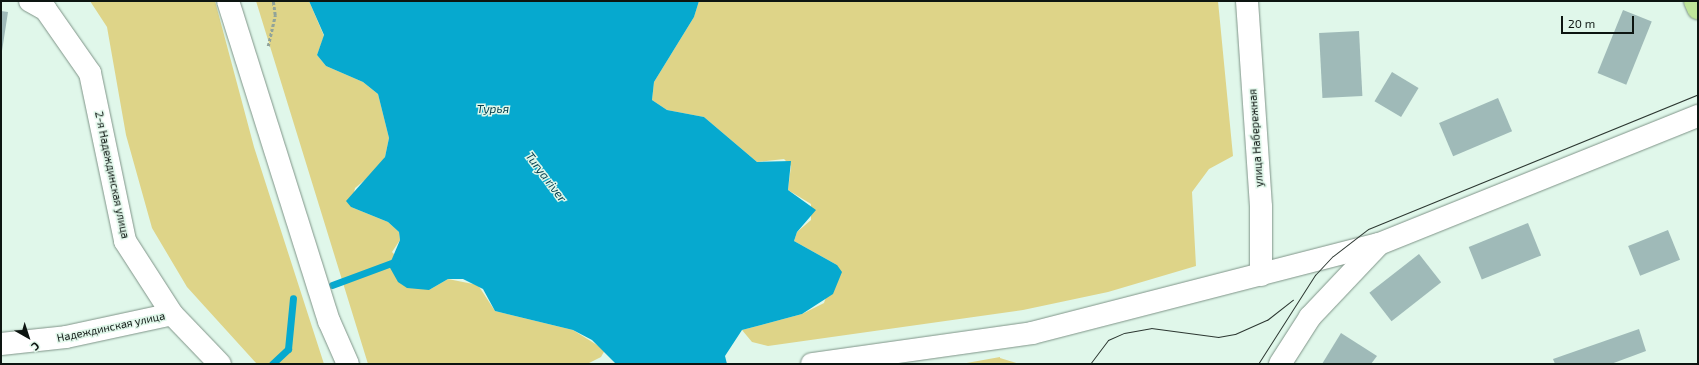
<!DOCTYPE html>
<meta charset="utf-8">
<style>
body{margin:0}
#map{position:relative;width:1699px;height:365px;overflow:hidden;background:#e0f7ea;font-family:"Exo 2",sans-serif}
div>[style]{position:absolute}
.green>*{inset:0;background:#ded488}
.water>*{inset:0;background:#06a9cf}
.stream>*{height:7px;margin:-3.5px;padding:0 3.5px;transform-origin:3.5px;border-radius:3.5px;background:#06a9cf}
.building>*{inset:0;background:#9fbab8;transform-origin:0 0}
.path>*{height:2.5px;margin-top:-1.25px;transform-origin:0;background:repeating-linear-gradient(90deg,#91a399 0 3px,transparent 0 5px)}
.roads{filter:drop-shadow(0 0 1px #7f9488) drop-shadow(0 0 1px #7f9488)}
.minor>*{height:22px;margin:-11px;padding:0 11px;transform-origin:11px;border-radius:11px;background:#fff}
.major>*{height:22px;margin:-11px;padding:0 11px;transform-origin:11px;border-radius:11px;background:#bfe59a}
.tram>*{height:1px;margin:-0.5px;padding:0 0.5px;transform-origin:0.5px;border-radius:0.5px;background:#2c3731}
span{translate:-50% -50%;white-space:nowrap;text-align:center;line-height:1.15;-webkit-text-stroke:3px #e0f7ea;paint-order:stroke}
.street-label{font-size:11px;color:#0d1511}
.water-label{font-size:12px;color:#064252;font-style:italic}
.frame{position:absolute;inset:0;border:2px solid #0d1511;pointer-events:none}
.north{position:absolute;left:8px;top:317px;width:40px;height:40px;-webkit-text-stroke:3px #e0f7ea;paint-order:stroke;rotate:141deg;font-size:11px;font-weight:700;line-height:16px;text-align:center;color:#0d1511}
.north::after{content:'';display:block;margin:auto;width:14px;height:18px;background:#0d1511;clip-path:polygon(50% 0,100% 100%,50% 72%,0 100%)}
.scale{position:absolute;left:1561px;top:16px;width:73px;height:18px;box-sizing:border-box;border:2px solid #0d1511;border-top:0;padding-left:5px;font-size:12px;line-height:14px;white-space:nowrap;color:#0d1511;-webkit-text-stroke:3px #e0f7ea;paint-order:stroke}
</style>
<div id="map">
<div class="green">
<i style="clip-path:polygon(90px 1px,215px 1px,254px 147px,324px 364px,257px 364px,187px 287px,152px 228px,126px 135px,107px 27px)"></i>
<i style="clip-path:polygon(256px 1px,309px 1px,324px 36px,317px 55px,326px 66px,363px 82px,378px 94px,389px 138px,385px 157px,377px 170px,355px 188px,351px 207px,388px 222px,399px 232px,400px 240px,392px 252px,429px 290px,448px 279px,478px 285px,495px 311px,573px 330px,605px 350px,601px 357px,587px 364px,368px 364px)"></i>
<i style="clip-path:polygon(699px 1px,1218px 1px,1233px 156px,1209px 169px,1192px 192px,1196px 266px,1108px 292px,1023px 310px,768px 346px,752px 342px,742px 330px,802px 314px,824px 303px,837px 265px,794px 241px,797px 232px,811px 220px,811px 204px,788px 190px,791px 166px,784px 159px,757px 162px,704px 117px,667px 110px,652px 100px,654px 82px,694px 17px)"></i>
<i style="clip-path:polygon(1000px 358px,1020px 364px,961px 364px,1000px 357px)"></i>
</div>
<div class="water">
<i style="clip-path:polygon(309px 1px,699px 1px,694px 17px,654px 82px,652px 100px,667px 110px,704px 117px,757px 162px,791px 161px,788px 190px,816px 210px,797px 232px,794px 241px,837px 265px,842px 272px,833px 294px,802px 314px,742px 330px,725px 356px,727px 364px,616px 364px,592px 340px,573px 330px,495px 311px,483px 289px,463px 279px,448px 279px,429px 290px,407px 288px,398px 282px,389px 266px,400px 240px,399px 232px,388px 222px,351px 207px,346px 201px,385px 157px,389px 138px,378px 94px,363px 82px,326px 66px,317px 55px,324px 35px)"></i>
</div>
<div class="stream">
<i style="left:332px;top:285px;width:69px;rotate:-20.3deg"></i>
<i style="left:272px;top:364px;width:22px;rotate:-43deg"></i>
<i style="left:288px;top:349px;width:51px;rotate:-84.4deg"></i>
</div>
<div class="building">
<i style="left:1623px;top:10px;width:31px;height:68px;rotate:22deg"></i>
<i style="clip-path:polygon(1px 11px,8px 12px,2px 51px,1px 51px)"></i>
<i style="left:1359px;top:31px;width:65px;height:40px;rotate:87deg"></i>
<i style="left:1392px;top:72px;width:31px;height:34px;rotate:31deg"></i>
<i style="left:1498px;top:98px;width:36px;height:64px;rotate:67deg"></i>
<i style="left:1528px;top:223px;width:35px;height:64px;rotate:68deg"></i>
<i style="left:1668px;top:230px;width:32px;height:43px;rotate:68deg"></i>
<i style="left:1419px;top:254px;width:36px;height:63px;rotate:52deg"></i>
<i style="clip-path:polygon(1639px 329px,1646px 351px,1611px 364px,1555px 364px,1553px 359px)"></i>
<i style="clip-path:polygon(1341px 333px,1377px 356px,1371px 364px,1322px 364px)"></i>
</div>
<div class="path">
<i style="left:268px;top:46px;width:32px;rotate:-77deg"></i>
<i style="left:275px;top:15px;width:14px;rotate:-98deg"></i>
</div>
<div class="roads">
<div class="minor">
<i style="left:30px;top:1px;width:18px;rotate:29deg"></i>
<i style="left:46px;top:10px;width:77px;rotate:55.1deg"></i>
<i style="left:90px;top:73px;width:172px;rotate:78.2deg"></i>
<i style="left:125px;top:241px;width:87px;rotate:57.2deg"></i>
<i style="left:172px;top:314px;width:69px;rotate:46.2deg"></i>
<i style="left:228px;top:1px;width:336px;rotate:72.5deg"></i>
<i style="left:329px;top:321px;width:47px;rotate:66.2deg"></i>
<i style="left:1247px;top:1px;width:206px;rotate:86.1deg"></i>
<i style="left:1261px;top:207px;width:68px;rotate:90deg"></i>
<i style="left:1px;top:344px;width:65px;rotate:-6.1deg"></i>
<i style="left:66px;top:337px;width:108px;rotate:-12.2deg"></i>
<i style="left:812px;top:364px;width:222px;rotate:-8deg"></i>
<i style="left:1032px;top:333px;width:358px;rotate:-14.4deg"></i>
<i style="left:1379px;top:244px;width:344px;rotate:-21.9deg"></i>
<i style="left:1280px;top:364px;width:56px;rotate:-57.4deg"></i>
<i style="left:1310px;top:317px;width:100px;rotate:-46.6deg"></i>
</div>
<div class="major">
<i style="left:1695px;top:1px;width:8px;rotate:67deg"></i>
</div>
</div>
<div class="tram">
<i style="left:1090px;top:364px;width:30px;rotate:-53deg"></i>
<i style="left:1108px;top:340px;width:17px;rotate:-24deg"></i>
<i style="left:1124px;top:333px;width:27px;rotate:-10deg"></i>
<i style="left:1151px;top:328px;width:68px;rotate:7.7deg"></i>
<i style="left:1218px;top:337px;width:17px;rotate:-10deg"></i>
<i style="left:1235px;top:334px;width:35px;rotate:-24deg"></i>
<i style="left:1267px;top:320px;width:33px;rotate:-38deg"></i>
<i style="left:1258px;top:364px;width:106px;rotate:-57.4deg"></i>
<i style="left:1315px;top:275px;width:26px;rotate:-47deg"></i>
<i style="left:1333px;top:256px;width:44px;rotate:-37.6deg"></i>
<i style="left:1368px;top:229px;width:357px;rotate:-22.2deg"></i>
</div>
<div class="street-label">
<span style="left:1256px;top:138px;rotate:-94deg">улица Набережная</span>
<span style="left:112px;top:175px;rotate:78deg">2-я Надеждинская улица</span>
<span style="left:111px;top:327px;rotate:-12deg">Надеждинская улица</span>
</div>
<div class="water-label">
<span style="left:493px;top:109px">Турья</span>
<span style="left:546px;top:177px;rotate:53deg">Turya river</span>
</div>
<div class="frame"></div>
<div class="north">С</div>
<div class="scale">20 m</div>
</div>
